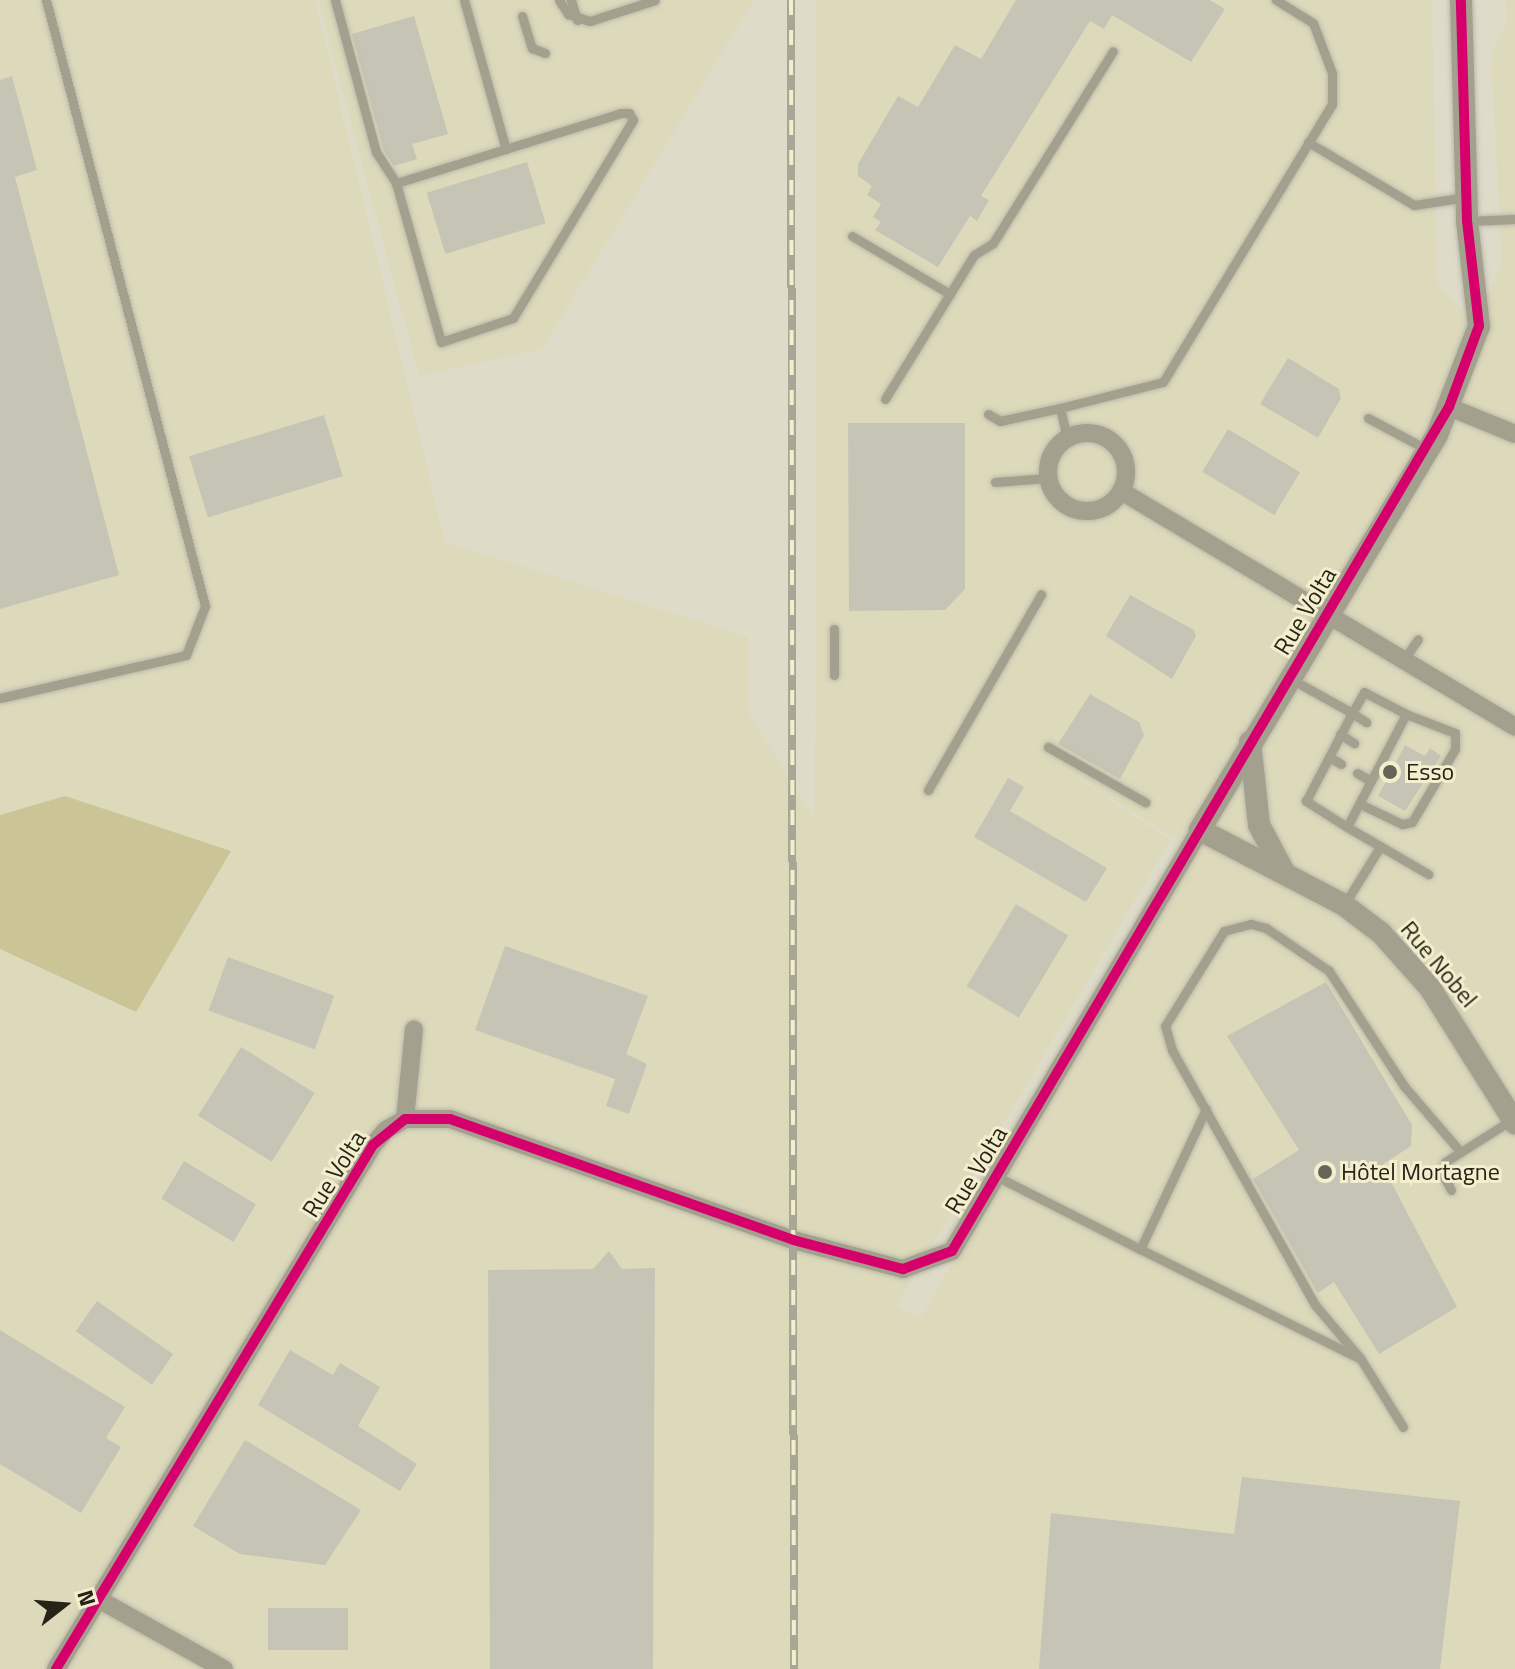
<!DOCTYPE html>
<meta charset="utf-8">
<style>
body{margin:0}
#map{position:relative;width:1515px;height:1669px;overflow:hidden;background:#dedcc9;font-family:"Titillium Web",sans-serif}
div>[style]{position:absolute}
.built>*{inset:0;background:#dddabb}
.green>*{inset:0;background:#cac497}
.building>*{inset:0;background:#c6c4b5;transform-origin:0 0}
.roads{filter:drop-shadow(0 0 2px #bbb9ab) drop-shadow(0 0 2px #bbb9ab)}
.service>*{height:9px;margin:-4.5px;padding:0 4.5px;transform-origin:4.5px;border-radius:4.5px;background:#a3a08d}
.minor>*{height:18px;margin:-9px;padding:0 9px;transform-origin:9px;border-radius:9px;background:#a3a08d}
.minor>.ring{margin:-9px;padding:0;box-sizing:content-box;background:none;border:18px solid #a3a08d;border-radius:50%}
.tertiary>*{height:22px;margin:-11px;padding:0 11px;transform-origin:11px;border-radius:11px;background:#a3a08d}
.rail>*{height:8px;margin-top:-4px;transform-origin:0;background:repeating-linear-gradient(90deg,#f3efce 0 15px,#a8a694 0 30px);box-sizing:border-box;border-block:2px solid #a8a694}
.cycleway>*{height:10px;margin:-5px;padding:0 5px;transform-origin:5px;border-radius:5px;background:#d6006c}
.dots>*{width:22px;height:22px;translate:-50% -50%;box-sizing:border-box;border:4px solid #f3efce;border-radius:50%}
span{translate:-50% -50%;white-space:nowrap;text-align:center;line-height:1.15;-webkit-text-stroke:6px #f3efce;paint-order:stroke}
.street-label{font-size:24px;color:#262418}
.poi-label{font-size:24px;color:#262418}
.left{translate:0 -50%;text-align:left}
.north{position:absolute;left:24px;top:1565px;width:80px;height:80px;-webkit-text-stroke:6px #f3efce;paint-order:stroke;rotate:73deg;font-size:22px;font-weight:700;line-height:32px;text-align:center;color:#262418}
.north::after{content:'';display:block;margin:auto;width:28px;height:36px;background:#262418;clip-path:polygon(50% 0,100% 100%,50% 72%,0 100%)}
</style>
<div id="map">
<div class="built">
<i style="clip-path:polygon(evenodd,0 0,315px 0,445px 542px,748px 637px,748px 712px,815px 819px,816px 0,1432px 0,1437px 282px,1474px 323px,1502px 261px,1491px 56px,1507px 22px,1505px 0,1515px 0,1515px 1669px,0 1669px,0 949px,136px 1012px,65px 796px,0 815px,0 0,1051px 760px,1186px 846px,920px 1319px,896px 1307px,1170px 840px,1051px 760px)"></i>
<i style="clip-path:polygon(318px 0,754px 0,542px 349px,419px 376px)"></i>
</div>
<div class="green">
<i style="clip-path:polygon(65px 796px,231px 851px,136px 1012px,0 949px,0 815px)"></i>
</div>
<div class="building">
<i style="clip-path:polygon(1016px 0,1210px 0,1225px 9px,1191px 62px,1112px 15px,1104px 29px,1090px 21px,981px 196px,989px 200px,977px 221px,970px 216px,938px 267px,875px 230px,881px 222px,873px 217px,881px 204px,867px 195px,872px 186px,858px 176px,858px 164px,898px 96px,918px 107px,955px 45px,981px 59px)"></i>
<i style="clip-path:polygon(414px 16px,448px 134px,412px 144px,417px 159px,394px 166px,384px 151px,352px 34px)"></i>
<i style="clip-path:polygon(12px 76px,37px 170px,15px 177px,119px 575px,0 609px,0 80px)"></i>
<i style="left:527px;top:162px;width:64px;height:105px;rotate:73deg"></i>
<i style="clip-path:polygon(1288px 358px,1339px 389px,1341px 398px,1318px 438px,1260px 404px)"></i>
<i style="left:324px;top:415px;width:64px;height:141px;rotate:73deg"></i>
<i style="clip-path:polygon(848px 423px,965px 423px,965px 589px,945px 610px,849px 611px)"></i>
<i style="left:1228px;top:429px;width:84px;height:50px;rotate:31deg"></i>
<i style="clip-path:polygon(1130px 595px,1194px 630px,1196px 636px,1172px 679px,1106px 636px)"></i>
<i style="clip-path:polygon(1090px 694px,1139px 722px,1144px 735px,1120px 779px,1058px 744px)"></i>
<i style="clip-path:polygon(1405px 745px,1425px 756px,1430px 748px,1441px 756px,1405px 811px,1378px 796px)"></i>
<i style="clip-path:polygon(1008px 778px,1024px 787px,1010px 811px,1107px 868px,1086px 902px,974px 837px)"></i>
<i style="left:1016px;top:904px;width:61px;height:96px;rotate:31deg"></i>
<i style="clip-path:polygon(505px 946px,648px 996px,626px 1054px,647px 1064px,629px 1114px,606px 1106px,615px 1079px,475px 1030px)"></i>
<i style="left:228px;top:957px;width:113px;height:57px;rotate:20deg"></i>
<i style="clip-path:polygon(1326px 982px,1412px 1125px,1411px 1146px,1382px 1165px,1457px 1307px,1379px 1354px,1334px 1282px,1318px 1293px,1253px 1179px,1299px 1150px,1227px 1036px)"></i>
<i style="left:241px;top:1047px;width:87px;height:81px;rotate:32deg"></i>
<i style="left:184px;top:1161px;width:84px;height:44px;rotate:31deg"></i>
<i style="clip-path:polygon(609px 1251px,622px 1269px,655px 1268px,653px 1669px,490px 1669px,488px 1270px,593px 1269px)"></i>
<i style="left:97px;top:1301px;width:93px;height:37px;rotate:35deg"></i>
<i style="clip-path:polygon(0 1330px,125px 1407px,106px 1438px,121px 1447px,81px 1513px,0 1464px)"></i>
<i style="clip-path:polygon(290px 1350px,333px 1375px,340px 1363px,380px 1387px,358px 1426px,417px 1464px,400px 1491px,258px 1405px)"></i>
<i style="clip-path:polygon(245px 1440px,361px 1510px,325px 1565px,240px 1554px,193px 1526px)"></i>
<i style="clip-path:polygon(1242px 1477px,1460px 1501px,1440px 1669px,1039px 1669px,1051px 1513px,1234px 1534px)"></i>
<i style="left:348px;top:1608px;width:42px;height:80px;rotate:90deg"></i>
</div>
<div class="roads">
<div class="service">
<i style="left:335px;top:0;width:157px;rotate:74.9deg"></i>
<i style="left:376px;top:152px;width:37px;rotate:57deg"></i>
<i style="left:396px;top:183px;width:165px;rotate:74.2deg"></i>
<i style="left:441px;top:342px;width:76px;rotate:-18.4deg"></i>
<i style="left:513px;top:318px;width:232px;rotate:-58.8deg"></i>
<i style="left:633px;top:120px;width:8px;rotate:-120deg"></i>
<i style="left:629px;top:113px;width:8px;rotate:180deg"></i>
<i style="left:621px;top:113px;width:236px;rotate:162.7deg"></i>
<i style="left:464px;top:0;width:155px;rotate:74.3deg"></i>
<i style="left:559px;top:0;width:17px;rotate:57deg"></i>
<i style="left:568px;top:14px;width:23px;rotate:18deg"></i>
<i style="left:590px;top:21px;width:68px;rotate:-17.9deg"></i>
<i style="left:571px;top:0;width:21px;rotate:73deg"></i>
<i style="left:522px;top:16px;width:34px;rotate:73deg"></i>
<i style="left:532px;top:48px;width:14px;rotate:21deg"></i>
<i style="left:1308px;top:142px;width:123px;rotate:30.7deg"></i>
<i style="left:1414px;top:205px;width:53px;rotate:-8.7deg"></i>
<i style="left:1467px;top:221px;width:48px;rotate:-2.4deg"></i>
<i style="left:852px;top:236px;width:114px;rotate:30.6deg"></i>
<i style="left:885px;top:399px;width:169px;rotate:-58.3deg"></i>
<i style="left:974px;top:255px;width:22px;rotate:-32deg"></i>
<i style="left:993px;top:243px;width:226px;rotate:-58deg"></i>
<i style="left:988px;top:414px;width:14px;rotate:30deg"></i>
<i style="left:1000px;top:421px;width:61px;rotate:-12.2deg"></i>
<i style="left:1368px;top:418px;width:68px;rotate:28.1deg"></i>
<i style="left:1067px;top:438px;width:31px;rotate:-103deg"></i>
<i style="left:1060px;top:408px;width:106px;rotate:-14.2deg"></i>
<i style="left:1163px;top:382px;width:325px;rotate:-58.7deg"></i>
<i style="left:1332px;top:104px;width:31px;rotate:-90deg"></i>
<i style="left:1332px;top:73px;width:53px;rotate:-110.8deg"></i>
<i style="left:1313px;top:23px;width:44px;rotate:-148.1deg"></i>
<i style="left:995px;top:482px;width:53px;rotate:-4.3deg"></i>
<i style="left:1404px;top:659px;width:24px;rotate:-55deg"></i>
<i style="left:834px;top:675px;width:46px;rotate:-90deg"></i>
<i style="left:1291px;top:679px;width:70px;rotate:29.1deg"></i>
<i style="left:1352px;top:713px;width:24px;rotate:-60deg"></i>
<i style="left:1364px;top:692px;width:47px;rotate:27.6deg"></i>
<i style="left:1406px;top:714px;width:127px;rotate:117.6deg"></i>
<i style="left:1347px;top:827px;width:49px;rotate:-147.6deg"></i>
<i style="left:1306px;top:801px;width:99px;rotate:-62.4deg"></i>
<i style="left:1352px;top:713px;width:17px;rotate:33deg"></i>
<i style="left:0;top:698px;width:191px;rotate:-13deg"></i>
<i style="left:186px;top:655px;width:53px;rotate:-68.8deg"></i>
<i style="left:205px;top:606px;width:627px;rotate:-104.7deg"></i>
<i style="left:1340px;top:734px;width:17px;rotate:33deg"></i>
<i style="left:1048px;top:747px;width:112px;rotate:29.6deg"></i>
<i style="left:1329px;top:757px;width:14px;rotate:30deg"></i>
<i style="left:1357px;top:773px;width:16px;rotate:30deg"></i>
<i style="left:928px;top:790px;width:226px;rotate:-60deg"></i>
<i style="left:1360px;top:804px;width:47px;rotate:25.5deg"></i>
<i style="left:1402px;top:824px;width:10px;rotate:-11deg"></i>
<i style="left:1412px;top:822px;width:85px;rotate:-59.5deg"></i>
<i style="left:1455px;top:749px;width:16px;rotate:-90deg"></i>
<i style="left:1455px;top:733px;width:53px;rotate:-158.8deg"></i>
<i style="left:1347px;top:827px;width:94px;rotate:30.1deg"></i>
<i style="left:1344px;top:905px;width:68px;rotate:-58.2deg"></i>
<i style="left:1206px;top:1109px;width:155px;rotate:115.2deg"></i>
<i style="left:1140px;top:1249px;width:242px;rotate:26.5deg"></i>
<i style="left:996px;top:1176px;width:161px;rotate:26.9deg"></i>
<i style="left:1451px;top:1190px;width:15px;rotate:-118deg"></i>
<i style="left:1444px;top:1177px;width:15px;rotate:-86deg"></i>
<i style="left:1445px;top:1162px;width:80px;rotate:-32.3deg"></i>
<i style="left:1403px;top:1427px;width:81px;rotate:-121.9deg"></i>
<i style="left:1360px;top:1358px;width:70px;rotate:-130.3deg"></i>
<i style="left:1315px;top:1305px;width:292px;rotate:-119.3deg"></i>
<i style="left:1172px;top:1050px;width:25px;rotate:-106deg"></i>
<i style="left:1165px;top:1026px;width:112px;rotate:-58.2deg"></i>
<i style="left:1224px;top:931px;width:28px;rotate:-15deg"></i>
<i style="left:1251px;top:924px;width:16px;rotate:15deg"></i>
<i style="left:1266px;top:928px;width:76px;rotate:34.3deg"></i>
<i style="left:1329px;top:971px;width:137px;rotate:56.9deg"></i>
<i style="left:1404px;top:1086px;width:83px;rotate:49.4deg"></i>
</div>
<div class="minor">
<i style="left:1449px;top:407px;width:71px;rotate:22.2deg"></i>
<i class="ring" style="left:1048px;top:433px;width:60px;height:60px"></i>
<i style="left:1121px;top:491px;width:459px;rotate:30.9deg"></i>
<i style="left:405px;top:1119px;width:90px;rotate:-84.3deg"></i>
<i style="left:98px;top:1599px;width:144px;rotate:29.1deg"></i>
<i style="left:56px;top:1669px;width:612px;rotate:-58.83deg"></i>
<i style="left:373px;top:1145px;width:20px;rotate:-49deg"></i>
<i style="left:386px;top:1130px;width:22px;rotate:-30deg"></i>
<i style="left:405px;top:1119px;width:45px"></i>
<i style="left:450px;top:1119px;width:364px;rotate:19.4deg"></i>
<i style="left:793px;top:1240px;width:114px;rotate:14.8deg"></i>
<i style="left:903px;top:1269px;width:52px;rotate:-20.2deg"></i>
<i style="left:952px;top:1251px;width:489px;rotate:-59.5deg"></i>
</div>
<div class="tertiary">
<i style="left:1461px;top:0;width:221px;rotate:88.4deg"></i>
<i style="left:1467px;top:221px;width:106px;rotate:83.5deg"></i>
<i style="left:1479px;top:326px;width:117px;rotate:111.1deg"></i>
<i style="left:1437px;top:435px;width:461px;rotate:121deg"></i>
<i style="left:1200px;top:830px;width:162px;rotate:27.5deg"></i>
<i style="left:1344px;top:905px;width:46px;rotate:37.1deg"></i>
<i style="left:1381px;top:933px;width:74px;rotate:48.3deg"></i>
<i style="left:1430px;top:988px;width:160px;rotate:57.8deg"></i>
<i style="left:1250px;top:742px;width:83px;rotate:83.8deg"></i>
<i style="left:1259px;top:825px;width:53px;rotate:62deg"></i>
</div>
</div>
<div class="rail">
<i style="left:791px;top:0;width:1669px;rotate:89.9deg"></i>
</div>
<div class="cycleway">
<i style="left:56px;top:1669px;width:612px;rotate:-58.83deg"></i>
<i style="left:373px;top:1145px;width:41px;rotate:-39.1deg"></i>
<i style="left:405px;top:1119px;width:45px"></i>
<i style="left:450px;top:1119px;width:364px;rotate:19.4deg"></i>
<i style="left:793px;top:1240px;width:114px;rotate:14.8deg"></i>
<i style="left:903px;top:1269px;width:52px;rotate:-20.2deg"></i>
<i style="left:952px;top:1251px;width:979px;rotate:-59.51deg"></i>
<i style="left:1449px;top:407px;width:86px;rotate:-69.7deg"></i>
<i style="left:1479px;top:326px;width:106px;rotate:-96.5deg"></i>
<i style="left:1467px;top:221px;width:221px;rotate:-91.6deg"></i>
</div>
<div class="dots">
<i style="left:1390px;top:772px;background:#666456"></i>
<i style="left:1325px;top:1172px;background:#666456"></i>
</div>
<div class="street-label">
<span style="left:1305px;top:611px;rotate:-59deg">Rue Volta</span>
<span style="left:1439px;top:964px;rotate:50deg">Rue Nobel</span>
<span style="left:976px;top:1170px;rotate:-59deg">Rue Volta</span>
<span style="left:334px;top:1174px;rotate:-58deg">Rue Volta</span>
</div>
<div class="poi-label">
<span class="left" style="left:1406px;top:772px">Esso</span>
<span class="left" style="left:1341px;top:1172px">Hôtel Mortagne</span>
</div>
<div class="north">N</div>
</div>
